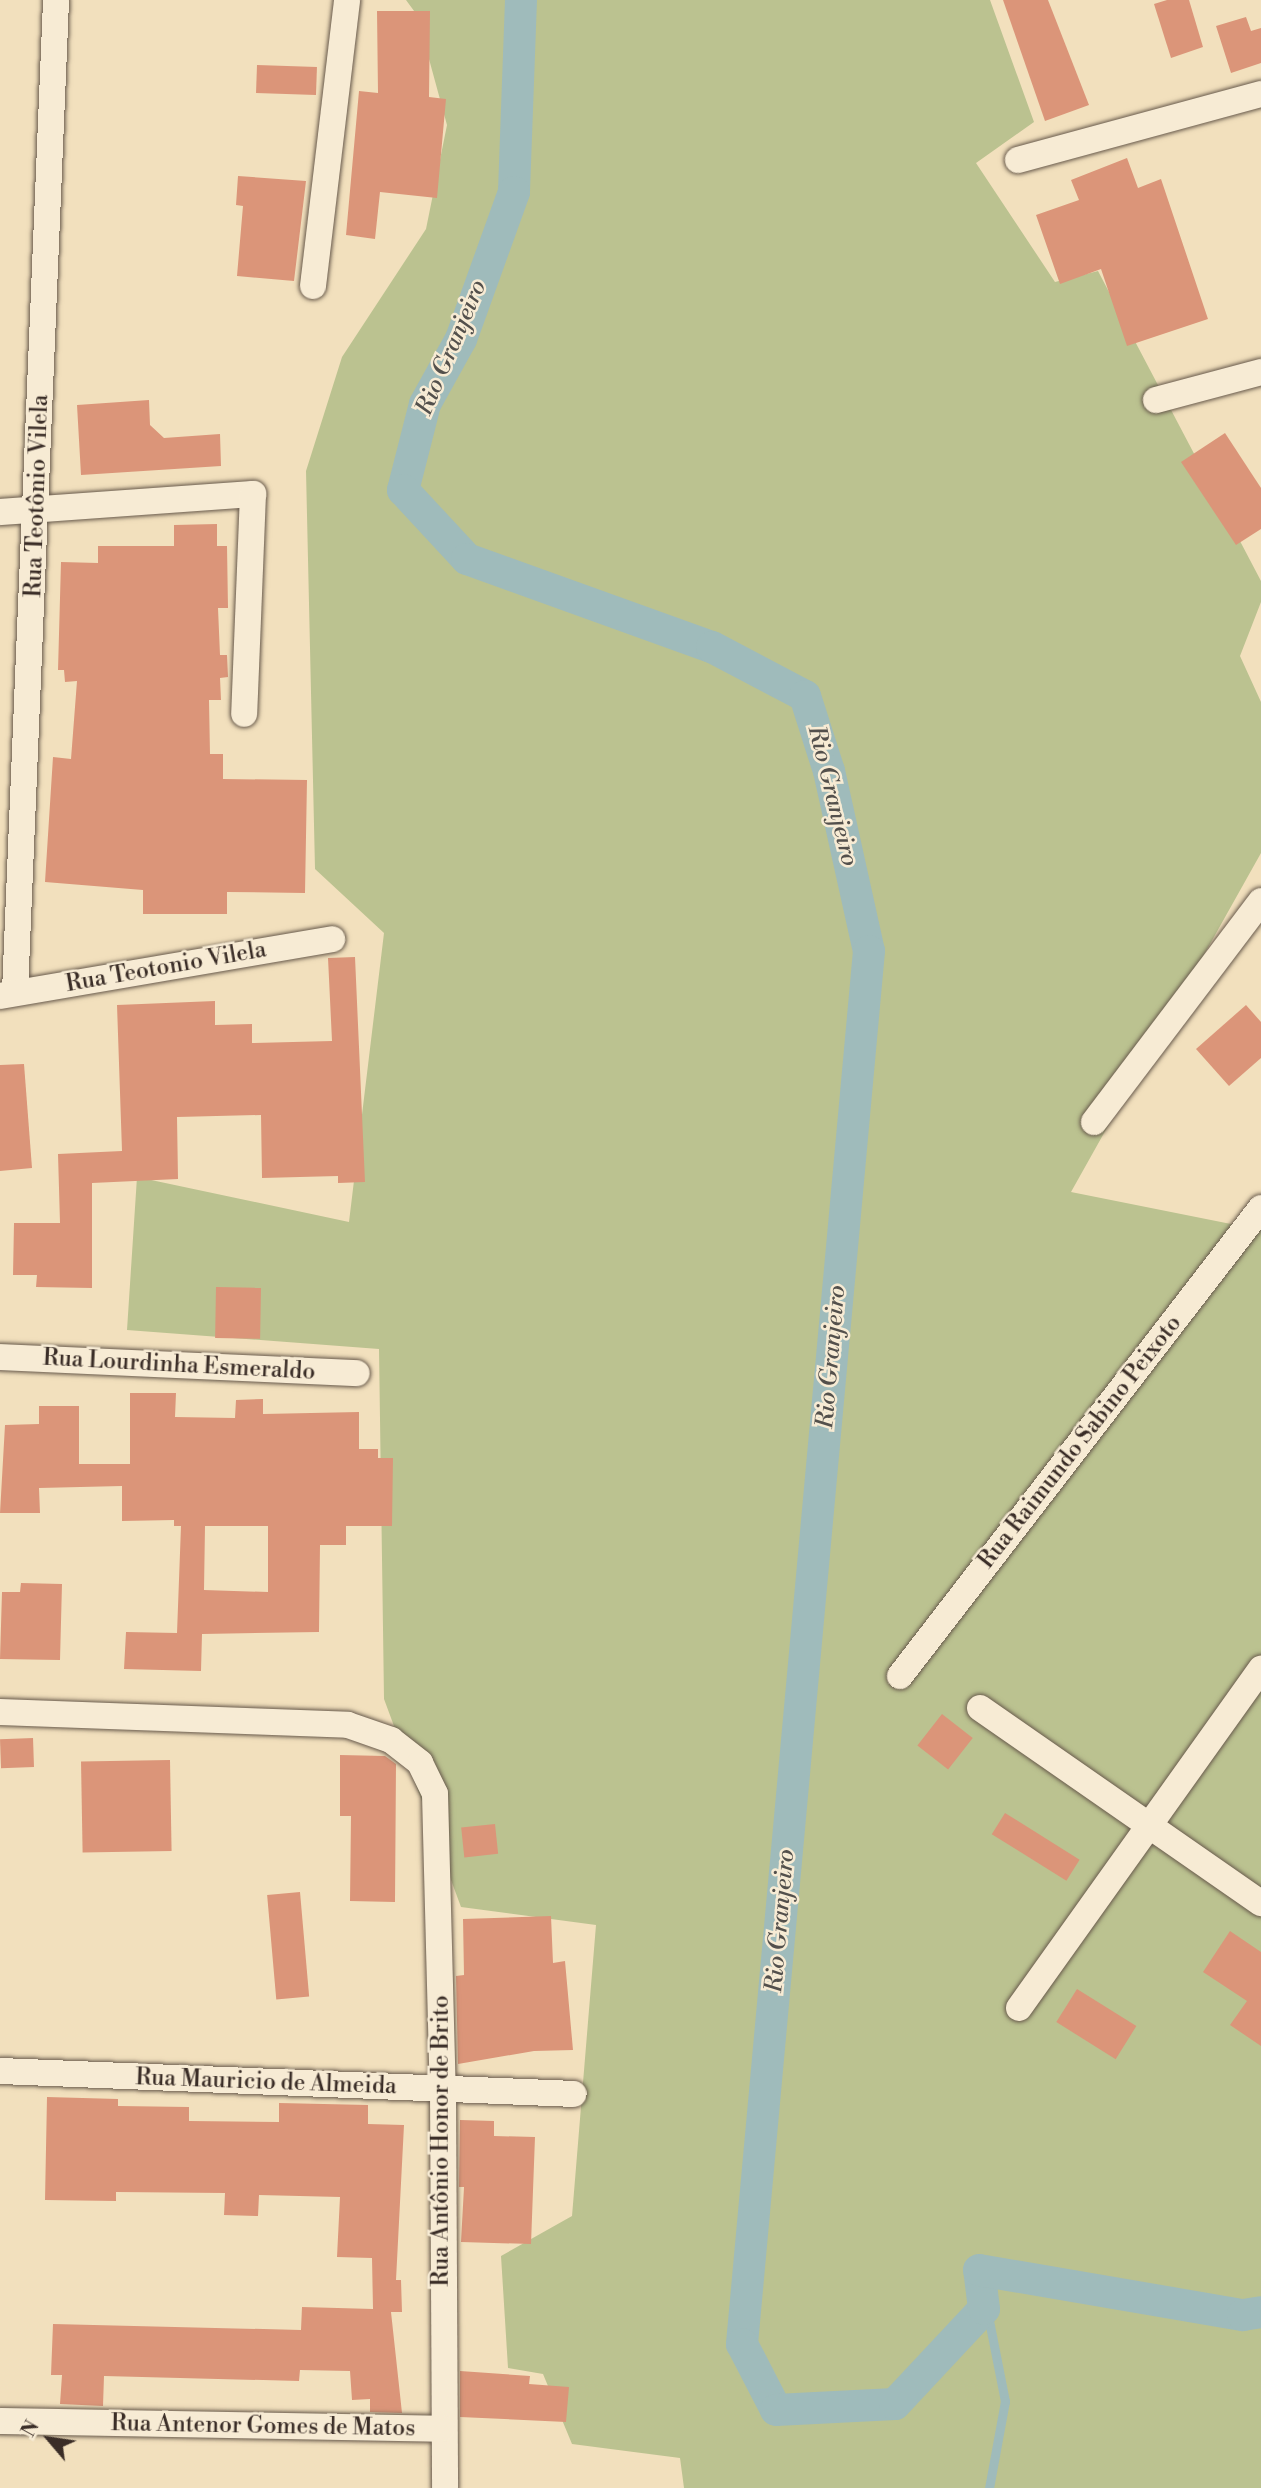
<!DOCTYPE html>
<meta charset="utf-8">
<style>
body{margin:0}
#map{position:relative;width:1261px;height:2488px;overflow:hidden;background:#f2e0bd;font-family:"Libre Bodoni",serif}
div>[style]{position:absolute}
.green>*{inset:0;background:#bbc290}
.stream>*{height:9px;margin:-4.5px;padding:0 4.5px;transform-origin:4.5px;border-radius:4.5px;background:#9fbbbb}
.canal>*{height:32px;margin:-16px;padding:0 16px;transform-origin:16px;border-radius:16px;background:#9fbbbb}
.building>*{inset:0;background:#db9579;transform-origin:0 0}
.roads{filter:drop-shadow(0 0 2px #685a4c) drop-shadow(0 0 2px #685a4c)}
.minor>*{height:26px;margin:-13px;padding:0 13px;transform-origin:13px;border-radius:13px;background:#f7ebd4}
span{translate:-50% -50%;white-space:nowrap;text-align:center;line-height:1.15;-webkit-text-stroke:5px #f7ebd4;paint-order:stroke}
.street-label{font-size:23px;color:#3a2d27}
.water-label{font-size:24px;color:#53504c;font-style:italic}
.north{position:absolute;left:14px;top:2404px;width:70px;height:70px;-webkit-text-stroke:5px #f7ebd4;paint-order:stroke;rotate:299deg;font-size:19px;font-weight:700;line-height:28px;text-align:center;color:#3a2d27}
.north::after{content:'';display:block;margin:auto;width:24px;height:32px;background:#3a2d27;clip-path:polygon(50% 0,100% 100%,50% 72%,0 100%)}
</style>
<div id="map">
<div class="green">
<i style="clip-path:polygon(406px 0,990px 0,1034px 122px,976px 163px,1055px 282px,1098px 271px,1261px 581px,1261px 602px,1240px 656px,1261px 702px,1261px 853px,1071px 1192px,1261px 1230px,1261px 2488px,684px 2488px,680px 2458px,572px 2444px,543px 2374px,508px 2368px,501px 2256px,572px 2216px,596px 1925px,461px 1907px,384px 1699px,379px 1349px,127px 1330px,137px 1177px,349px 1222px,384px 933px,315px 869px,306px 471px,342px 357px,426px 229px,447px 125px,417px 15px)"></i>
</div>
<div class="stream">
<i style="left:979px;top:2270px;width:134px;rotate:78.8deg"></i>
<i style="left:1005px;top:2401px;width:88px;rotate:100.4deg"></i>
</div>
<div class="canal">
<i style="left:521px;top:0;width:192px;rotate:92.1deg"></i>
<i style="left:514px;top:192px;width:156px;rotate:109.8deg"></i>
<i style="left:461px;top:339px;width:74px;rotate:119deg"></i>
<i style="left:425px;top:404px;width:89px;rotate:104.3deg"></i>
<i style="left:403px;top:490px;width:94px;rotate:47.2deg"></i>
<i style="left:467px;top:559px;width:260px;rotate:19.8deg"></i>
<i style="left:712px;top:647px;width:105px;rotate:27.8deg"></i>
<i style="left:805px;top:696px;width:79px;rotate:72.3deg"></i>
<i style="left:829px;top:771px;width:184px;rotate:77.5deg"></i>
<i style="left:869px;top:951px;width:1399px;rotate:95.21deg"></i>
<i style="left:742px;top:2344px;width:74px;rotate:62.7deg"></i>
<i style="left:776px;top:2410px;width:119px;rotate:-2.9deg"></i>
<i style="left:895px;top:2404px;width:130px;rotate:-46.9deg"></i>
<i style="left:984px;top:2309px;width:39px;rotate:-97deg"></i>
<i style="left:979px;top:2270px;width:268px;rotate:9.7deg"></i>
<i style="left:1243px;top:2315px;width:18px;rotate:-9deg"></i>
</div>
<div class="building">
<i style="clip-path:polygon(1003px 0,1048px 0,1089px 105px,1045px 121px)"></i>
<i style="clip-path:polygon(1167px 0,1189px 0,1203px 47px,1171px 58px,1154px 4px)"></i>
<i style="clip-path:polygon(377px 11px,430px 11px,429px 97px,446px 99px,437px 198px,380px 192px,375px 239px,346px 235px,359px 91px,378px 93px)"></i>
<i style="clip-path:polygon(1246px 17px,1251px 31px,1261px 28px,1261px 63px,1231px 73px,1216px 26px)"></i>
<i style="left:257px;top:65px;width:60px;height:28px;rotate:2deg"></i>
<i style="clip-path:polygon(1127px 158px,1138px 188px,1161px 179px,1208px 319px,1127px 346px,1101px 269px,1060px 284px,1036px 215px,1079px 200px,1071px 180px)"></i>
<i style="clip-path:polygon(238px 176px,306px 181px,294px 281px,237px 276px,243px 206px,236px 205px)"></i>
<i style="clip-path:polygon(149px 400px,150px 425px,164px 438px,220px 434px,221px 466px,81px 475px,77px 405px)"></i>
<i style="clip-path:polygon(1225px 433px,1261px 488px,1261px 529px,1236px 545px,1181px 462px)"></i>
<i style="clip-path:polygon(217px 524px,217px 546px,227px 546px,228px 608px,218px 608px,220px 655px,227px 655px,228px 677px,220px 678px,221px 700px,209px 700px,210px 754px,223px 754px,223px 779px,307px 780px,305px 893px,227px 892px,227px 914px,143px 914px,143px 890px,45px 882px,53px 757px,71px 759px,77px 681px,65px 682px,64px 670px,58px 670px,61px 562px,98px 563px,98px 546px,174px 546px,174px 525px)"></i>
<i style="clip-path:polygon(355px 957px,365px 1182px,338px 1183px,338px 1176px,262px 1178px,261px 1115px,177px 1117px,178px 1179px,92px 1183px,92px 1288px,36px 1287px,37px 1275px,13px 1275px,14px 1223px,60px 1223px,58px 1154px,122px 1151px,117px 1005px,215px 1001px,215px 1025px,252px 1024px,252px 1043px,332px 1041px,328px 958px)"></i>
<i style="clip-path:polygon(1246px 1005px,1261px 1022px,1261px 1058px,1229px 1086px,1196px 1049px)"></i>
<i style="clip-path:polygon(24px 1064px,32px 1168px,0 1171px,0 1065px)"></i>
<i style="left:216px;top:1287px;width:45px;height:51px;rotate:1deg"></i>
<i style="clip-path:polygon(evenodd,130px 1393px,176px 1393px,175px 1417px,235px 1418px,236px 1400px,263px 1399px,263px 1414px,359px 1412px,359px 1449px,378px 1449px,378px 1458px,393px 1458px,392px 1526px,346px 1526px,346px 1545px,320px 1545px,319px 1632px,202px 1634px,201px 1671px,124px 1669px,126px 1632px,177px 1633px,181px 1526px,174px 1526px,174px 1520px,122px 1521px,122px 1486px,39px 1488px,40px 1513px,0 1513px,5px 1425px,39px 1424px,39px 1406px,79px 1406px,79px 1464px,130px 1464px,130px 1393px,205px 1526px,268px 1526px,268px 1592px,204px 1590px,205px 1526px)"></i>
<i style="clip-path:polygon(21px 1583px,62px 1584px,60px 1660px,0 1659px,2px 1592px,20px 1592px)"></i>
<i style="left:942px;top:1714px;width:39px;height:40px;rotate:38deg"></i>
<i style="left:33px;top:1738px;width:29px;height:33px;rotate:88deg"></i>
<i style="clip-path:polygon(340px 1755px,385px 1756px,396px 1764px,395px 1902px,350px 1901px,351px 1816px,340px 1816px)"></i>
<i style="left:170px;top:1760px;width:91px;height:89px;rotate:89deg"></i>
<i style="left:1005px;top:1813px;width:88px;height:25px;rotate:32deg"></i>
<i style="left:495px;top:1824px;width:30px;height:34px;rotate:84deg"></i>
<i style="left:300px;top:1892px;width:105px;height:33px;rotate:85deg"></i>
<i style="clip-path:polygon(551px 1916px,553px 1963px,565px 1961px,573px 2050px,534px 2051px,458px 2064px,456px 1976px,464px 1975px,463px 1919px)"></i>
<i style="clip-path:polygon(1230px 1931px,1261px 1952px,1261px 2046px,1230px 2025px,1247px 2001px,1203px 1972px)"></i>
<i style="left:1077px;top:1989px;width:70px;height:39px;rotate:32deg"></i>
<i style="clip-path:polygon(47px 2097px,118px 2099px,118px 2106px,189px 2107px,189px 2121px,279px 2122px,279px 2103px,368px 2105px,368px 2124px,404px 2125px,396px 2280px,401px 2280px,402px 2312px,391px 2312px,402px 2413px,370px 2412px,370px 2399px,352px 2400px,350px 2371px,300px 2370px,299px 2381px,104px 2376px,103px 2406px,60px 2404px,62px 2375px,51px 2375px,53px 2324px,301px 2330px,302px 2307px,373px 2309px,372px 2258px,337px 2257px,340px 2197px,259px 2195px,258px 2216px,224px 2215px,225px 2193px,116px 2192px,116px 2201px,45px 2200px)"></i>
<i style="clip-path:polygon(460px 2120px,494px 2121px,494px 2136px,535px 2137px,531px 2244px,461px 2242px,464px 2187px,459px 2187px)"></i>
<i style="clip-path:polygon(460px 2371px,530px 2376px,529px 2384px,569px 2387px,566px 2422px,460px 2417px)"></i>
</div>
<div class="roads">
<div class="minor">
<i style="left:1018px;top:160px;width:252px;rotate:-15.2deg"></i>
<i style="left:313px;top:286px;width:288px;rotate:-83.2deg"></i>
<i style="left:1156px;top:400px;width:109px;rotate:-14.9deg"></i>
<i style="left:0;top:512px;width:254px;rotate:-4.1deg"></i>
<i style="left:253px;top:494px;width:220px;rotate:92.3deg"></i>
<i style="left:15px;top:992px;width:993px;rotate:-87.63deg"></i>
<i style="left:0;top:996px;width:337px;rotate:-9.7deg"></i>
<i style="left:1094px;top:1122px;width:277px;rotate:-52.9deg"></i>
<i style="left:0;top:1357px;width:357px;rotate:2.6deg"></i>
<i style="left:900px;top:1676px;width:591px;rotate:-52.35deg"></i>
<i style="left:980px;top:1708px;width:342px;rotate:34.8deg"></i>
<i style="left:0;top:1712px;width:348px;rotate:2.1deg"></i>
<i style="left:348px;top:1725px;width:46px;rotate:19.2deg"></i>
<i style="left:391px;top:1740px;width:37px;rotate:38deg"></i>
<i style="left:420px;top:1763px;width:34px;rotate:64deg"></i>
<i style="left:435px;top:1794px;width:296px;rotate:88.5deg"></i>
<i style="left:443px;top:2090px;width:398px;rotate:89.7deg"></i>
<i style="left:1019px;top:2008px;width:417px;rotate:-54.5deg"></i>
<i style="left:0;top:2071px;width:574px;rotate:2.29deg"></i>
<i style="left:0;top:2421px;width:442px;rotate:1deg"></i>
</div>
</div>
<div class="street-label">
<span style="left:37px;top:496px;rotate:-88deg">Rua Teotônio Vilela</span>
<span style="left:166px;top:967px;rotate:-10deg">Rua Teotonio Vilela</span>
<span style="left:179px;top:1365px;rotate:3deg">Rua Lourdinha Esmeraldo</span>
<span style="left:1080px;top:1442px;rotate:-52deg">Rua Raimundo Sabino Peixoto</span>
<span style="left:266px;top:2082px;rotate:2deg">Rua Mauricio de Almeida</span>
<span style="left:441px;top:2141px;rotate:-90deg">Rua Antônio Honor de Brito</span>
<span style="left:263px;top:2426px;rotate:1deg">Rua Antenor Gomes de Matos</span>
</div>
<div class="water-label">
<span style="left:452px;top:348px;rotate:-67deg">Rio Granjeiro</span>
<span style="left:832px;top:796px;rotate:76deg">Rio Granjeiro</span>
<span style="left:832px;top:1357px;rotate:-85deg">Rio Granjeiro</span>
<span style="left:781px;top:1921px;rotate:-85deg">Rio Granjeiro</span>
</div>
<div class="north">N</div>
</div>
